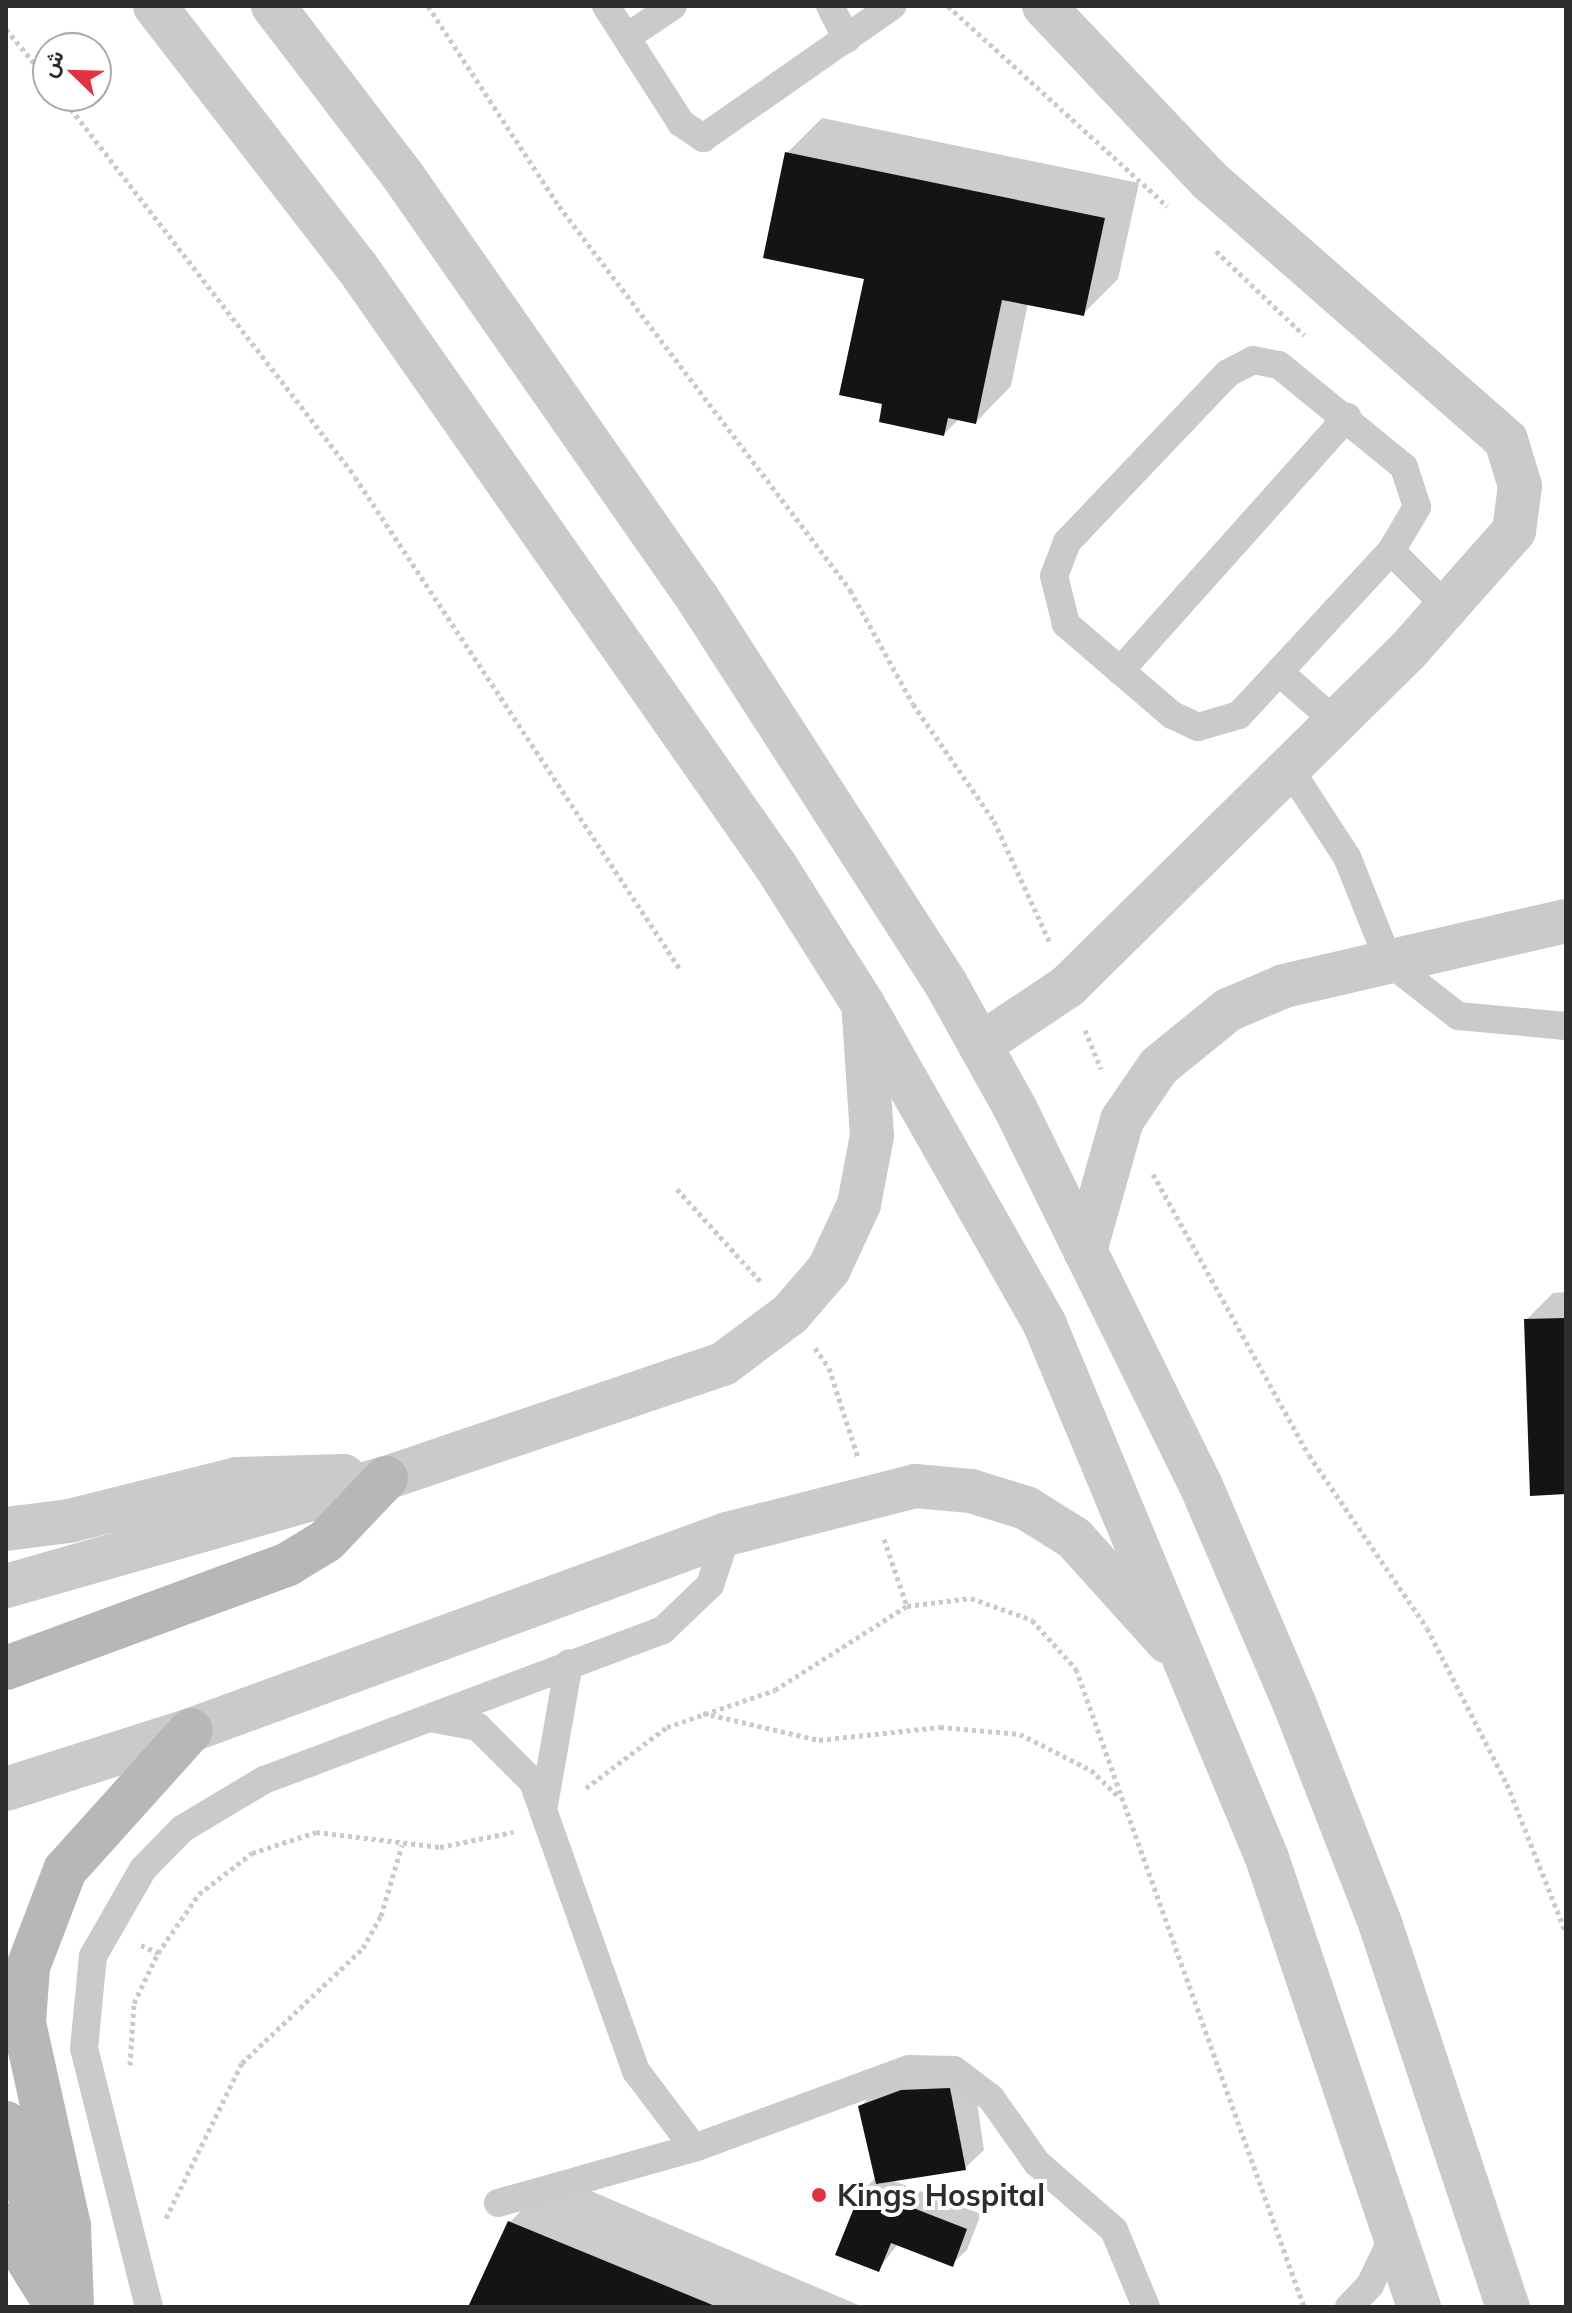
<!DOCTYPE html>
<meta charset="utf-8">
<style>
body{margin:0}
#map{position:relative;width:1572px;height:2313px;overflow:hidden;background:#fff;font-family:Mulish,Vazirmatn,sans-serif}
div>[style]{position:absolute}
.shadow>*{inset:0;background:#0003}
.building>*{inset:0;background:#141414}
.path>*{height:5px;margin-top:-2.5px;transform-origin:0;background:repeating-linear-gradient(90deg,#cacaca 0 4px,transparent 0 8px)}
.service>*{height:28px;margin:-14px;padding:0 14px;transform-origin:14px;border-radius:14px;background:#cacaca}
.minor>*{height:44px;margin:-22px;padding:0 22px;transform-origin:22px;border-radius:22px;background:#cacaca}
.tertiary>*{height:44px;margin:-22px;padding:0 22px;transform-origin:22px;border-radius:22px;background:#cacaca}
.secondary>*{height:44px;margin:-22px;padding:0 22px;transform-origin:22px;border-radius:22px;background:#b7b7b7}
.dots>*{width:22px;height:22px;translate:-50% -50%;box-sizing:border-box;border:4px solid #fff;border-radius:50%}
span{translate:-50% -50%;white-space:nowrap;text-align:center;line-height:1.15;-webkit-text-stroke:8px #fff;paint-order:stroke}
.poi-label{font-size:30px;color:#2d2d2d;font-weight:700}
.left{translate:0 -50%;text-align:left}
.frame{position:absolute;inset:0;border:8px solid #2d2d2d;pointer-events:none}
.north{position:absolute;left:32px;top:32px;width:80px;height:80px;box-sizing:border-box;background:#fff;border:2px solid #ababab;border-radius:50%;rotate:293deg;font-size:22px;font-weight:700;line-height:32px;text-align:center;color:#2d2d2d}
.north::after{content:'';display:block;margin:auto;width:28px;height:36px;background:#e23143;clip-path:polygon(50% 0,100% 100%,50% 72%,0 100%)}
</style>
<div id="map">
<div class="shadow">
<i style="clip-path:polygon(822px 118px,1139px 183px,1118px 279px,1083px 314px,1028px 303px,1011px 386px,976px 422px,960px 418px,944px 434px,885px 403px,866px 278px,787px 153px)"></i>
<i style="clip-path:polygon(1566px 1292px,1566px 1492px,1526px 1320px,1553px 1293px)"></i>
<i style="clip-path:polygon(921px 2073px,973px 2074px,984px 2150px,965px 2168px,891px 2180px,981px 2214px,967px 2250px,952px 2264px,898px 2244px,878px 2270px,864px 2190px,876px 2177px,860px 2107px,878px 2088px)"></i>
<i style="clip-path:polygon(556px 2176px,863px 2307px,470px 2307px,510px 2222px)"></i>
</div>
<div class="building">
<i style="clip-path:polygon(785px 152px,1105px 218px,1084px 316px,1002px 300px,976px 424px,948px 418px,944px 436px,879px 422px,882px 404px,839px 395px,864px 279px,763px 258px)"></i>
<i style="clip-path:polygon(1566px 1318px,1566px 1494px,1530px 1496px,1524px 1319px)"></i>
<i style="clip-path:polygon(950px 2088px,966px 2170px,876px 2184px,858px 2106px,901px 2090px)"></i>
<i style="clip-path:polygon(862px 2188px,967px 2229px,953px 2267px,891px 2243px,879px 2272px,835px 2255px)"></i>
<i style="clip-path:polygon(508px 2221px,715px 2306px,715px 2307px,468px 2307px)"></i>
</div>
<div class="path">
<i style="left:428px;top:6px;width:239px;rotate:56.8deg"></i>
<i style="left:559px;top:206px;width:482px;rotate:52.8deg"></i>
<i style="left:850px;top:590px;width:130px;rotate:61.1deg"></i>
<i style="left:913px;top:704px;width:142px;rotate:55.3deg"></i>
<i style="left:994px;top:821px;width:134px;rotate:65.3deg"></i>
<i style="left:948px;top:6px;width:297px;rotate:42.4deg"></i>
<i style="left:6px;top:29px;width:66px;rotate:50.5deg"></i>
<i style="left:61px;top:96px;width:481px;rotate:52.3deg"></i>
<i style="left:355px;top:477px;width:590px;rotate:56.55deg"></i>
<i style="left:1216px;top:251px;width:122px;rotate:43.7deg"></i>
<i style="left:1085px;top:1030px;width:42px;rotate:67.7deg"></i>
<i style="left:1153px;top:1174px;width:321px;rotate:61deg"></i>
<i style="left:1309px;top:1455px;width:209px;rotate:55.7deg"></i>
<i style="left:1427px;top:1628px;width:175px;rotate:62.9deg"></i>
<i style="left:1507px;top:1784px;width:160px;rotate:68.4deg"></i>
<i style="left:677px;top:1189px;width:125px;rotate:47.9deg"></i>
<i style="left:815px;top:1348px;width:24px;rotate:55deg"></i>
<i style="left:829px;top:1368px;width:94px;rotate:72deg"></i>
<i style="left:884px;top:1539px;width:71px;rotate:71.1deg"></i>
<i style="left:703px;top:1713px;width:119px;rotate:13.1deg"></i>
<i style="left:819px;top:1740px;width:122px;rotate:-6.1deg"></i>
<i style="left:940px;top:1727px;width:80px;rotate:5deg"></i>
<i style="left:1020px;top:1734px;width:80px;rotate:26.9deg"></i>
<i style="left:1091px;top:1770px;width:40px;rotate:44deg"></i>
<i style="left:586px;top:1788px;width:101px;rotate:-37deg"></i>
<i style="left:667px;top:1727px;width:114px;rotate:-18.9deg"></i>
<i style="left:775px;top:1690px;width:156px;rotate:-32.5deg"></i>
<i style="left:907px;top:1606px;width:64px;rotate:-7.1deg"></i>
<i style="left:971px;top:1598px;width:65px;rotate:19.8deg"></i>
<i style="left:1032px;top:1620px;width:66px;rotate:48.1deg"></i>
<i style="left:1076px;top:1669px;width:678px;rotate:70.33deg"></i>
<i style="left:141px;top:1945px;width:19px;rotate:25deg"></i>
<i style="left:130px;top:2065px;width:62px;rotate:-86.3deg"></i>
<i style="left:134px;top:2003px;width:55px;rotate:-64.4deg"></i>
<i style="left:158px;top:1953px;width:72px;rotate:-55.2deg"></i>
<i style="left:199px;top:1894px;width:67px;rotate:-37.7deg"></i>
<i style="left:252px;top:1853px;width:67px;rotate:-18.2deg"></i>
<i style="left:316px;top:1832px;width:125px;rotate:6.9deg"></i>
<i style="left:440px;top:1847px;width:75px;rotate:-11.6deg"></i>
<i style="left:166px;top:2218px;width:173px;rotate:-63.9deg"></i>
<i style="left:242px;top:2063px;width:167px;rotate:-43.5deg"></i>
<i style="left:363px;top:1948px;width:37px;rotate:-61deg"></i>
<i style="left:381px;top:1916px;width:74px;rotate:-73.5deg"></i>
</div>
<div class="service">
<i style="left:606px;top:6px;width:139px;rotate:57.3deg"></i>
<i style="left:681px;top:123px;width:27px;rotate:34deg"></i>
<i style="left:703px;top:138px;width:231px;rotate:-34.9deg"></i>
<i style="left:830px;top:6px;width:37px;rotate:63deg"></i>
<i style="left:627px;top:37px;width:55px;rotate:-34deg"></i>
<i style="left:1253px;top:360px;width:26px;rotate:11deg"></i>
<i style="left:1279px;top:365px;width:161px;rotate:39.2deg"></i>
<i style="left:1404px;top:467px;width:42px;rotate:72deg"></i>
<i style="left:1417px;top:507px;width:51px;rotate:120.6deg"></i>
<i style="left:1391px;top:551px;width:224px;rotate:132.8deg"></i>
<i style="left:1239px;top:715px;width:43px;rotate:163.7deg"></i>
<i style="left:1198px;top:727px;width:29px;rotate:-155deg"></i>
<i style="left:1172px;top:715px;width:140px;rotate:-139.4deg"></i>
<i style="left:1066px;top:624px;width:49px;rotate:-104deg"></i>
<i style="left:1054px;top:576px;width:36px;rotate:-69deg"></i>
<i style="left:1067px;top:542px;width:233px;rotate:-46.4deg"></i>
<i style="left:1228px;top:373px;width:28px;rotate:-27deg"></i>
<i style="left:1391px;top:551px;width:79px;rotate:45deg"></i>
<i style="left:1120px;top:671px;width:341px;rotate:-48.2deg"></i>
<i style="left:1279px;top:672px;width:76px;rotate:41.3deg"></i>
<i style="left:1289px;top:768px;width:106px;rotate:56.9deg"></i>
<i style="left:1347px;top:857px;width:113px;rotate:68.2deg"></i>
<i style="left:1389px;top:962px;width:88px;rotate:38deg"></i>
<i style="left:1458px;top:1016px;width:108px;rotate:5.3deg"></i>
<i style="left:430px;top:1718px;width:49px;rotate:10.6deg"></i>
<i style="left:478px;top:1727px;width:78px;rotate:45deg"></i>
<i style="left:533px;top:1782px;width:307px;rotate:70.4deg"></i>
<i style="left:636px;top:2071px;width:96px;rotate:53deg"></i>
<i style="left:694px;top:2148px;width:229px;rotate:-20.2deg"></i>
<i style="left:909px;top:2069px;width:45px;rotate:1.3deg"></i>
<i style="left:954px;top:2070px;width:46px;rotate:37.1deg"></i>
<i style="left:991px;top:2098px;width:80px;rotate:54.7deg"></i>
<i style="left:1037px;top:2163px;width:102px;rotate:41deg"></i>
<i style="left:1114px;top:2230px;width:83px;rotate:67.4deg"></i>
<i style="left:544px;top:1805px;width:144px;rotate:-80deg"></i>
<i style="left:498px;top:2203px;width:204px;rotate:-15.7deg"></i>
<i style="left:149px;top:2307px;width:266px;rotate:-104.1deg"></i>
<i style="left:84px;top:2049px;width:93px;rotate:-84.5deg"></i>
<i style="left:93px;top:1956px;width:100px;rotate:-60.1deg"></i>
<i style="left:143px;top:1869px;width:56px;rotate:-45.7deg"></i>
<i style="left:182px;top:1829px;width:96px;rotate:-30.9deg"></i>
<i style="left:264px;top:1780px;width:426px;rotate:-20.6deg"></i>
<i style="left:663px;top:1630px;width:65px;rotate:-43.8deg"></i>
<i style="left:710px;top:1585px;width:54px;rotate:-71.6deg"></i>
<i style="left:1349px;top:2307px;width:30px;rotate:-46deg"></i>
<i style="left:1370px;top:2285px;width:60px;rotate:-64.3deg"></i>
</div>
<div class="minor">
<i style="left:980px;top:1045px;width:106px;rotate:-33.8deg"></i>
<i style="left:1068px;top:986px;width:474px;rotate:-44.6deg"></i>
<i style="left:1406px;top:653px;width:163px;rotate:-48.5deg"></i>
<i style="left:1514px;top:531px;width:45px;rotate:-82.4deg"></i>
<i style="left:1520px;top:486px;width:48px;rotate:-106.9deg"></i>
<i style="left:1506px;top:440px;width:393px;rotate:-138.8deg"></i>
<i style="left:1210px;top:181px;width:241px;rotate:-133.5deg"></i>
<i style="left:1085px;top:1251px;width:136px;rotate:-74.2deg"></i>
<i style="left:1122px;top:1120px;width:65px;rotate:-55.6deg"></i>
<i style="left:1159px;top:1066px;width:89px;rotate:-39.1deg"></i>
<i style="left:1228px;top:1010px;width:61px;rotate:-23.2deg"></i>
<i style="left:1284px;top:986px;width:289px;rotate:-13deg"></i>
</div>
<div class="tertiary">
<i style="left:155px;top:6px;width:330px;rotate:52.3deg"></i>
<i style="left:357px;top:267px;width:730px;rotate:55.05deg"></i>
<i style="left:775px;top:865px;width:165px;rotate:57.7deg"></i>
<i style="left:863px;top:1004px;width:369px;rotate:60.4deg"></i>
<i style="left:1045px;top:1325px;width:577px;rotate:67.39deg"></i>
<i style="left:1267px;top:1858px;width:474px;rotate:71.3deg"></i>
<i style="left:273px;top:6px;width:214px;rotate:52.6deg"></i>
<i style="left:403px;top:176px;width:516px;rotate:55.11deg"></i>
<i style="left:698px;top:599px;width:458px;rotate:57.2deg"></i>
<i style="left:946px;top:984px;width:144px;rotate:60.9deg"></i>
<i style="left:1016px;top:1110px;width:421px;rotate:63.8deg"></i>
<i style="left:1202px;top:1488px;width:236px;rotate:66.8deg"></i>
<i style="left:1295px;top:1705px;width:237px;rotate:68.7deg"></i>
<i style="left:1381px;top:1926px;width:402px;rotate:71.6deg"></i>
<i style="left:6px;top:1529px;width:64px;rotate:-7.2deg"></i>
<i style="left:69px;top:1521px;width:173px;rotate:-14deg"></i>
<i style="left:237px;top:1479px;width:107px;rotate:-1.6deg"></i>
<i style="left:6px;top:1586px;width:395px;rotate:-15.9deg"></i>
<i style="left:386px;top:1478px;width:356px;rotate:-18.7deg"></i>
<i style="left:723px;top:1364px;width:84px;rotate:-36.7deg"></i>
<i style="left:790px;top:1314px;width:60px;rotate:-49.1deg"></i>
<i style="left:829px;top:1269px;width:72px;rotate:-65.2deg"></i>
<i style="left:859px;top:1204px;width:69px;rotate:-79.2deg"></i>
<i style="left:872px;top:1136px;width:122px;rotate:-93.8deg"></i>
<i style="left:6px;top:1789px;width:194px;rotate:-17.7deg"></i>
<i style="left:191px;top:1730px;width:571px;rotate:-20.09deg"></i>
<i style="left:727px;top:1534px;width:194px;rotate:-14.3deg"></i>
<i style="left:915px;top:1486px;width:56px;rotate:5.1deg"></i>
<i style="left:971px;top:1491px;width:58px;rotate:17.2deg"></i>
<i style="left:1026px;top:1508px;width:57px;rotate:32deg"></i>
<i style="left:1074px;top:1538px;width:140px;rotate:47.9deg"></i>
</div>
<div class="secondary">
<i style="left:6px;top:1668px;width:301px;rotate:-20.2deg"></i>
<i style="left:288px;top:1564px;width:44px;rotate:-31.2deg"></i>
<i style="left:326px;top:1541px;width:87px;rotate:-46.4deg"></i>
<i style="left:6px;top:2123px;width:139px;rotate:72deg"></i>
<i style="left:6px;top:2225px;width:97px;rotate:58.1deg"></i>
<i style="left:72px;top:2307px;width:81px;rotate:-92.1deg"></i>
<i style="left:69px;top:2226px;width:208px;rotate:-102.5deg"></i>
<i style="left:24px;top:2023px;width:56px;rotate:-85.9deg"></i>
<i style="left:28px;top:1967px;width:104px;rotate:-69.1deg"></i>
<i style="left:65px;top:1870px;width:188px;rotate:-48deg"></i>
</div>
<div class="dots">
<i style="left:819px;top:2195px;background:#e23143"></i>
</div>
<div class="poi-label">
<span class="left" style="left:837px;top:2195px">Kings Hospital</span>
</div>
<div class="frame"></div>
<div class="north">ش</div>
</div>
